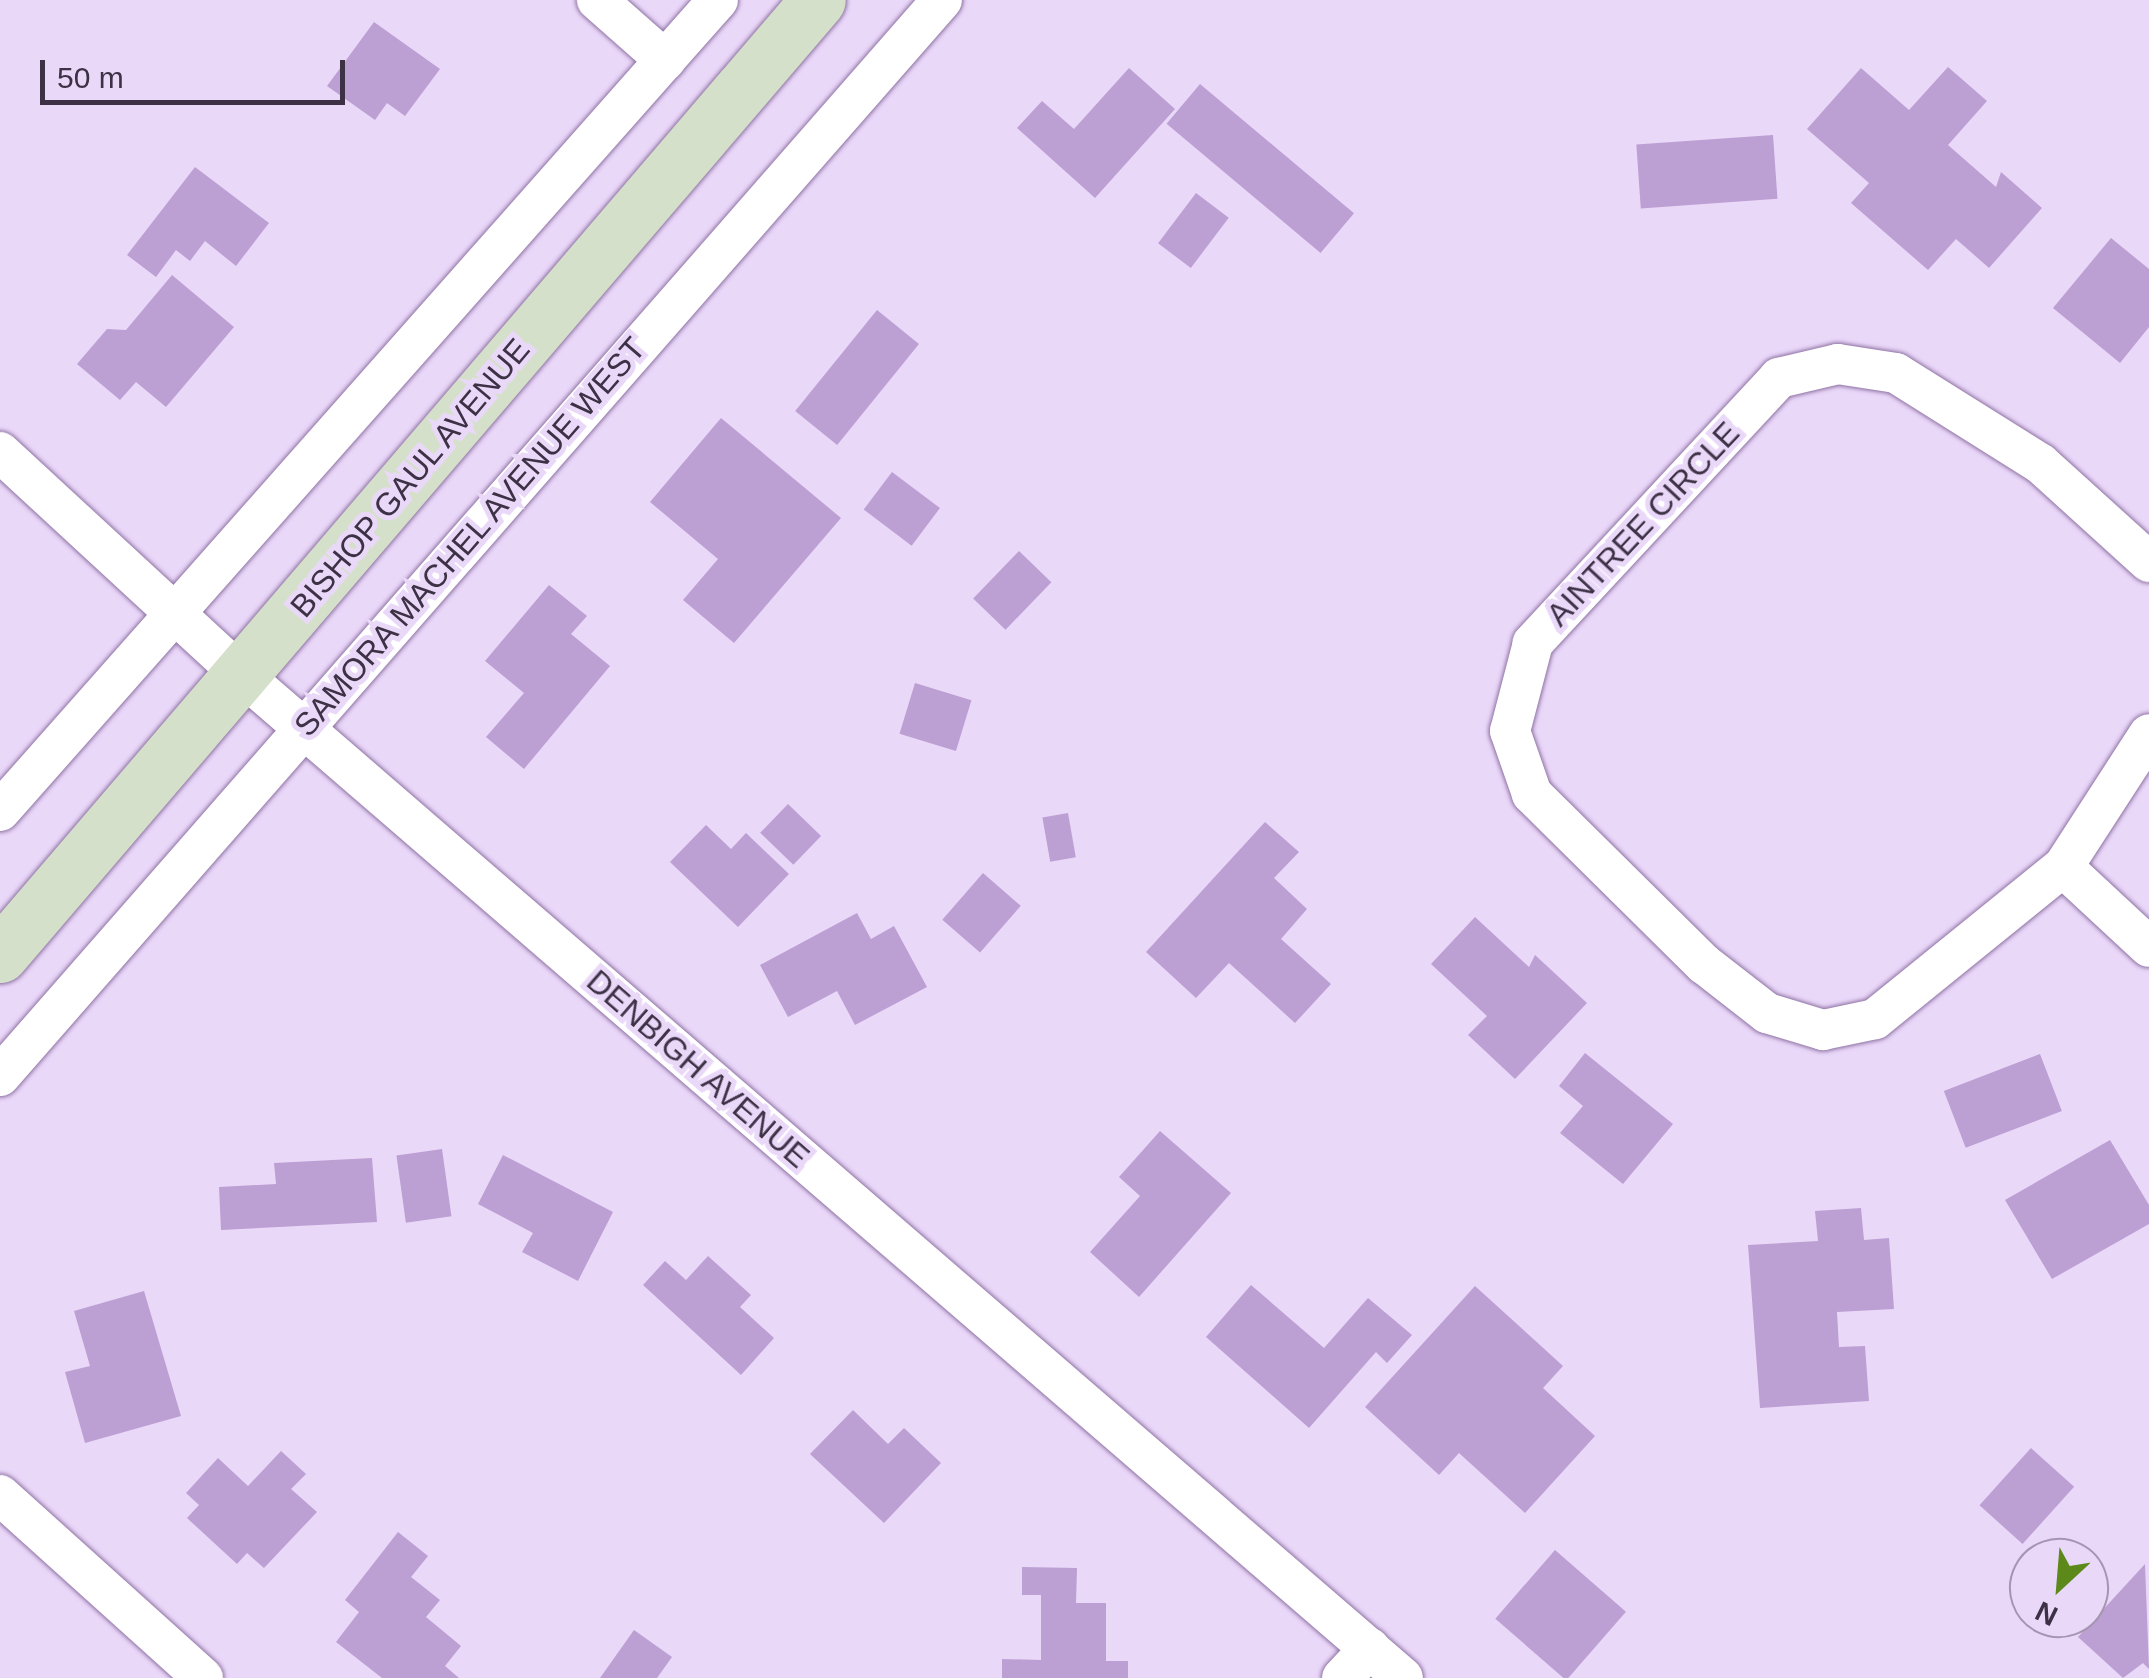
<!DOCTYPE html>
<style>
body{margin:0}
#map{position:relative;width:2149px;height:1678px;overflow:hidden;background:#ead8f9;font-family:Arial,sans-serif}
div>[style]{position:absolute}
.building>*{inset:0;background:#bc9fd3;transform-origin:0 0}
.roads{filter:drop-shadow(0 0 2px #8f73a4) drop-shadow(0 0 2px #8f73a4)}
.street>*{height:40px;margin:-20px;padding:0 20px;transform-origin:20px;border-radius:20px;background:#fff}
.secondary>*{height:55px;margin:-27.5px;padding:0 27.5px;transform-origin:27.5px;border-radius:27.5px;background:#d5e0ca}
span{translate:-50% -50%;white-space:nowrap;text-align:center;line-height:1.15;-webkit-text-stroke:10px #ead8f9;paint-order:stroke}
.street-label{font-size:32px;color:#3d3146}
.north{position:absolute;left:2009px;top:1538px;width:100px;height:100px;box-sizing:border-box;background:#ead8f9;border:2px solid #a595b1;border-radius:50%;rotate:206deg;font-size:28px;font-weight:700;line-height:40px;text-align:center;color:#3d3146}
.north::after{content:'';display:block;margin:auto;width:35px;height:45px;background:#5c891a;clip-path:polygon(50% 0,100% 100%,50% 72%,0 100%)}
.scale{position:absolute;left:40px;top:60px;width:305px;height:45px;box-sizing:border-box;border:5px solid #3d3146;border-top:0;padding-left:12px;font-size:30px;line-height:35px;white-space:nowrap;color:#3d3146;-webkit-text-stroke:8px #ead8f9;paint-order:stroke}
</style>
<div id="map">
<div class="building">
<i style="clip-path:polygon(374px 22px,440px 69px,405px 116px,387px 103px,375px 120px,327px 86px)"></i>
<i style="clip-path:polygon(1948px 67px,1987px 101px,1948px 145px,1996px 187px,2001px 172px,2042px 208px,1989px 268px,1956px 239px,1928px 270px,1851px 203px,1869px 183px,1807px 129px,1861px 68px,1909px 110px)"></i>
<i style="clip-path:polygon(1129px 68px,1175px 109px,1095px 198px,1017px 128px,1042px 101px,1074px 129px)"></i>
<i style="left:1200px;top:84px;width:201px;height:52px;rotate:40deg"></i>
<i style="left:1773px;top:135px;width:64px;height:137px;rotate:86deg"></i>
<i style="clip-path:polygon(195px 167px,269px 223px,236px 266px,205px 241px,190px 261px,176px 250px,156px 277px,127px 255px)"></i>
<i style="left:1196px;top:193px;width:41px;height:63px;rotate:37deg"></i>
<i style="clip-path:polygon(2111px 238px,2149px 269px,2149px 327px,2120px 363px,2053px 308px)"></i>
<i style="clip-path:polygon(172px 275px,234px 327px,166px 407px,136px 382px,120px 400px,77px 364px,107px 329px,126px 330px)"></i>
<i style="left:877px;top:310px;width:54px;height:130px;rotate:39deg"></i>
<i style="clip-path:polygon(721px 418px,841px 518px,734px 643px,683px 600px,718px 559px,650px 502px)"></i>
<i style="left:892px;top:472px;width:60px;height:47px;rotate:37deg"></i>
<i style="left:1019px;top:551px;width:45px;height:66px;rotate:44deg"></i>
<i style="clip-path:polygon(549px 585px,587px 616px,571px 634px,610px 666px,524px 769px,486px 737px,524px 693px,485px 661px)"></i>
<i style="left:915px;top:683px;width:59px;height:53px;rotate:17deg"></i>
<i style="left:788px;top:804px;width:46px;height:40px;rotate:44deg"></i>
<i style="left:1068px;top:813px;width:45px;height:26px;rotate:80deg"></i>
<i style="clip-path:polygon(1265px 822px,1299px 852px,1274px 878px,1307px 909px,1281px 939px,1331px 984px,1295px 1023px,1229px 963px,1196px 998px,1146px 952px)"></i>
<i style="clip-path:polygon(706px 825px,731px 849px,746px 833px,789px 874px,738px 927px,670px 862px)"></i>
<i style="left:983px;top:873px;width:50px;height:62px;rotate:41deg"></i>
<i style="clip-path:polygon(857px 913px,871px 939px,894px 926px,927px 987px,855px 1025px,837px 991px,788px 1017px,760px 965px)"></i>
<i style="clip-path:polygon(1475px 917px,1529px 967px,1535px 955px,1587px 1003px,1515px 1079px,1468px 1035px,1487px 1016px,1431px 964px)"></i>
<i style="clip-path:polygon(1585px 1053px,1673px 1124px,1623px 1184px,1560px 1133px,1583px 1106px,1559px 1086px)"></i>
<i style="left:2040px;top:1054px;width:61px;height:103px;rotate:69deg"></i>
<i style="clip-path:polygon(1160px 1131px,1231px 1193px,1139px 1297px,1090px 1252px,1140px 1196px,1119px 1177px)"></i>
<i style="clip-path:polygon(2110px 1140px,2149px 1205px,2149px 1224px,2052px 1279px,2005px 1200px)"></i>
<i style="left:442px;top:1149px;width:68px;height:46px;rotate:82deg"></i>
<i style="clip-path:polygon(503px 1155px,613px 1212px,578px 1281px,522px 1252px,533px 1233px,478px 1204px)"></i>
<i style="clip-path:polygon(372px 1158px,377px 1222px,221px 1230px,219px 1187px,276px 1184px,274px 1163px)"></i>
<i style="clip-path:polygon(1861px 1208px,1864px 1240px,1889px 1238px,1894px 1309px,1837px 1312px,1839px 1347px,1865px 1346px,1869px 1401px,1760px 1408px,1748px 1245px,1818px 1241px,1815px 1211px)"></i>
<i style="clip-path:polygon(708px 1256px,751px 1295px,740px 1307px,774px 1338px,741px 1375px,643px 1285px,665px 1261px,686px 1280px)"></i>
<i style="clip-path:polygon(1251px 1285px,1324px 1348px,1368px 1298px,1412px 1335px,1387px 1363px,1376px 1352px,1309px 1428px,1206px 1337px)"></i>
<i style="clip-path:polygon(1475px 1286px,1563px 1366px,1543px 1388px,1595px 1436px,1525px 1513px,1459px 1453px,1439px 1475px,1365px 1407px)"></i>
<i style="clip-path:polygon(144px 1291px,181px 1416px,85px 1443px,65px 1372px,90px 1366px,74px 1311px)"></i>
<i style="clip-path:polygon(853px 1410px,888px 1444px,904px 1428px,941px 1463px,884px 1523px,810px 1454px)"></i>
<i style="left:2031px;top:1448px;width:58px;height:77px;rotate:42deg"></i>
<i style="clip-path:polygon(281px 1451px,306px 1474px,291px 1489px,317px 1512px,264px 1568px,247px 1553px,237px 1564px,187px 1518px,199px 1505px,186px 1493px,218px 1458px,248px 1486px)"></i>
<i style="clip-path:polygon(398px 1532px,428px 1556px,411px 1577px,440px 1600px,426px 1617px,461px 1646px,445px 1666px,459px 1678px,382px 1678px,336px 1642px,359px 1612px,345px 1600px)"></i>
<i style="left:1555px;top:1550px;width:94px;height:91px;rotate:41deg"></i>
<i style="clip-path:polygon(2145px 1564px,2149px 1669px,2143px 1663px,2123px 1678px,2078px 1637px)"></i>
<i style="clip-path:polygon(1022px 1567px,1077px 1568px,1076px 1603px,1106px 1603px,1106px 1661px,1128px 1661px,1128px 1678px,1002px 1678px,1002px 1659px,1041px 1660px,1041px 1595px,1022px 1595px)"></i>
<i style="clip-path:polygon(634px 1630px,672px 1657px,657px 1678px,600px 1678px)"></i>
</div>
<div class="roads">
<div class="street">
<i style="left:597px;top:0;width:91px;rotate:41.4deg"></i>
<i style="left:0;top:452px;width:329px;rotate:42.7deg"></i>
<i style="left:242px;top:675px;width:1534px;rotate:40.82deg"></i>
<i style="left:2149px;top:562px;width:146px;rotate:-137.8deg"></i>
<i style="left:2041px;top:464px;width:171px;rotate:-147.9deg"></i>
<i style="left:1896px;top:373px;width:59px;rotate:-171.2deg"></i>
<i style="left:1838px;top:364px;width:61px;rotate:166.7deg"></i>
<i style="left:1779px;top:378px;width:362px;rotate:132.9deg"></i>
<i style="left:1533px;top:643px;width:91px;rotate:104.6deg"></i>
<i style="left:1510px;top:731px;width:67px;rotate:70.8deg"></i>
<i style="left:1532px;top:794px;width:242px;rotate:44.7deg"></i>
<i style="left:1704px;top:964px;width:80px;rotate:37.9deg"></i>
<i style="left:1767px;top:1013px;width:59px;rotate:16.9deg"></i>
<i style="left:1823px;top:1030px;width:53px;rotate:-11.9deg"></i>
<i style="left:1875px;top:1019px;width:242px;rotate:-39deg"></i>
<i style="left:2063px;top:867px;width:158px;rotate:-57.1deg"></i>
<i style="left:0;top:811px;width:1083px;rotate:-48.48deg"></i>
<i style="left:2063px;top:867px;width:117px;rotate:42.9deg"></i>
<i style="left:0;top:1076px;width:1430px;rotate:-48.8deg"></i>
<i style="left:0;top:1495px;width:273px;rotate:42deg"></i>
<i style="left:1342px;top:1678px;width:41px;rotate:-47deg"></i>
</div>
<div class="secondary">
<i style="left:0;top:955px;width:1257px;rotate:-49.42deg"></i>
</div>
</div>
<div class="street-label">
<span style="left:410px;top:478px;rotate:-50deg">BISHOP GAUL AVENUE</span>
<span style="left:1643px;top:524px;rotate:-47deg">AINTREE CIRCLE</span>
<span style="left:470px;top:537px;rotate:-49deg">SAMORA MACHEL AVENUE WEST</span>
<span style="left:698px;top:1069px;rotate:41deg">DENBIGH AVENUE</span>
</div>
<div class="north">N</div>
<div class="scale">50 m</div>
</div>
